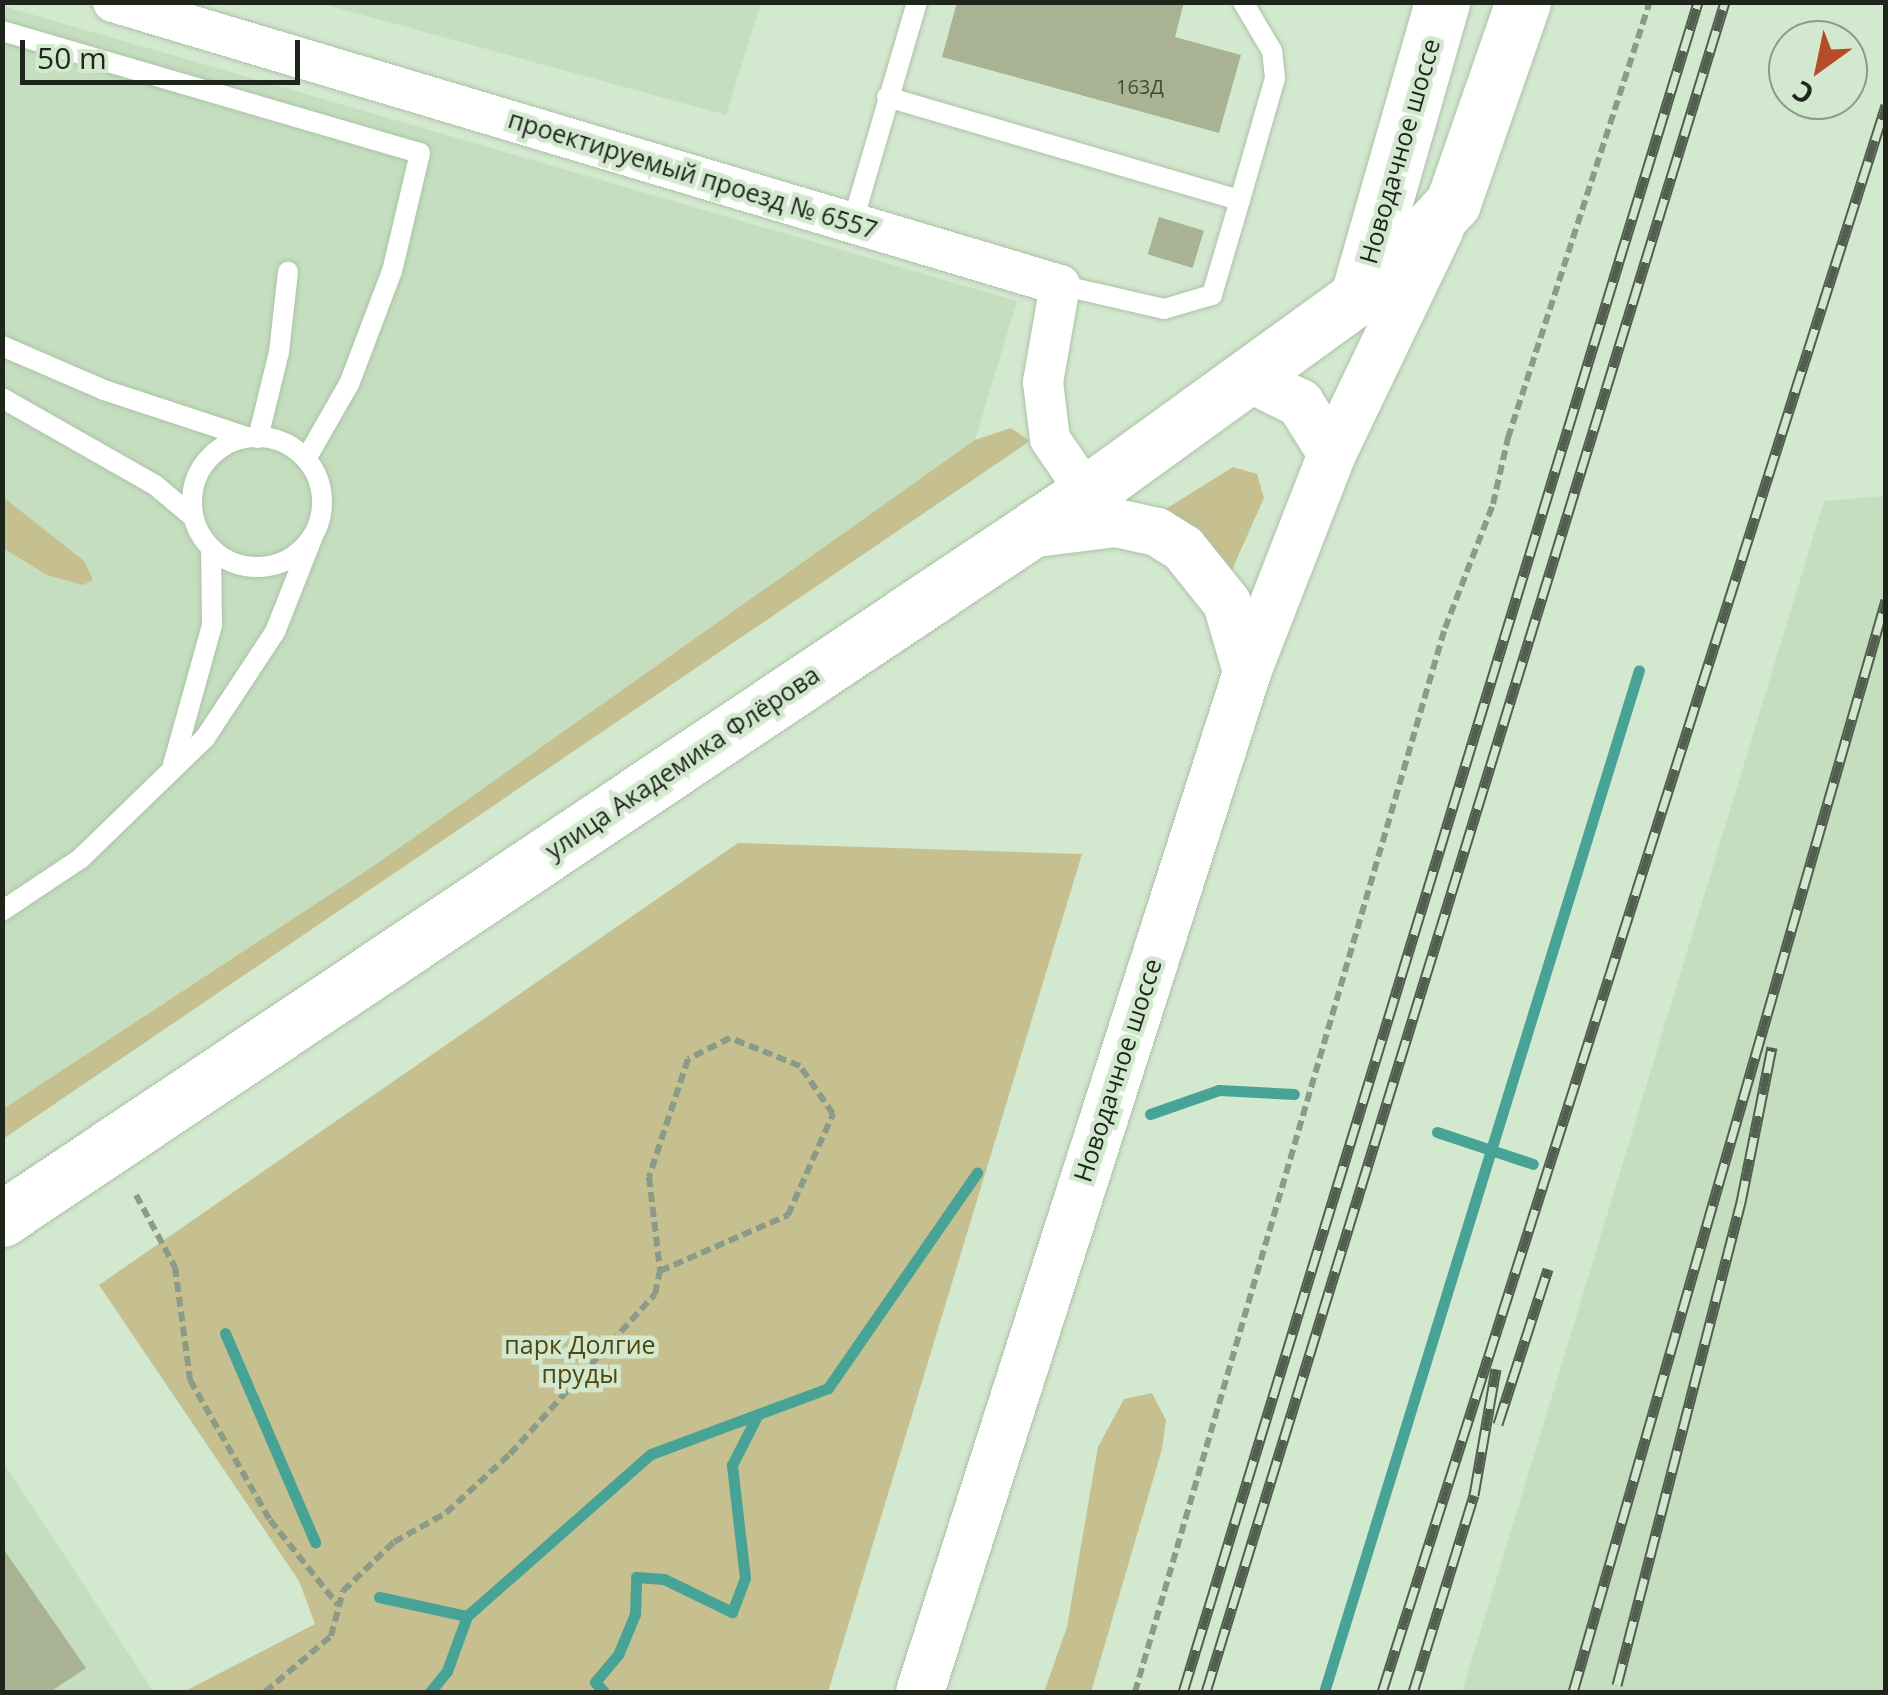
<!DOCTYPE html>
<meta charset="utf-8">
<style>
body{margin:0}
#map{position:relative;width:1888px;height:1695px;overflow:hidden;background:#d3e9cf;font-family:"Open Sans",sans-serif}
div>[style]{position:absolute}
.built>*{inset:0;background:#c4debf}
.green>*{inset:0;background:#c6bf90}
.stream>*{height:11px;margin:-5.5px;padding:0 5.5px;transform-origin:5.5px;border-radius:5.5px;background:#47a395}
.building>*{inset:0;background:#aab294;transform-origin:0 0}
.path>*{height:6px;margin-top:-3px;transform-origin:0;background:repeating-linear-gradient(90deg,#8b9b87 0 10px,transparent 0 15px)}
.roads{filter:drop-shadow(0 0 2px #acc2a8) drop-shadow(0 0 2px #acc2a8)}
.service>*{height:20px;margin:-10px;padding:0 10px;transform-origin:10px;border-radius:10px;background:#fff}
.service>.ring{margin:-10px;padding:0;box-sizing:content-box;background:none;border:20px solid #fff;border-radius:50%}
.minor>*{height:40px;margin:-20px;padding:0 20px;transform-origin:20px;border-radius:20px;background:#fff}
.tertiary>*{height:48px;margin:-24px;padding:0 24px;transform-origin:24px;border-radius:24px;background:#fff}
.secondary>*{height:55px;margin:-27.5px;padding:0 27.5px;transform-origin:27.5px;border-radius:27.5px;background:#fff}
.rail>*{height:11px;margin-top:-5.5px;transform-origin:0;background:repeating-linear-gradient(90deg,#d3e9cf 0 22px,#525e4f 0 44px);box-sizing:border-box;border-block:2px solid #525e4f}
span{translate:-50% -50%;white-space:nowrap;text-align:center;line-height:1.15;-webkit-text-stroke:9px #d3e9cf;paint-order:stroke}
.number-label{font-size:20px;color:#41493a}
.number-label span{-webkit-text-stroke-width:0}
.street-label{font-size:25px;color:#1e261c}
.park-label{font-size:25px;color:#504711}
.frame{position:absolute;inset:0;border:5px solid #1e261c;pointer-events:none}
.north{position:absolute;left:1768px;top:20px;width:100px;height:100px;box-sizing:border-box;background:#d3e9cf;border:2px solid #8b9b87;border-radius:50%;rotate:213deg;font-size:28px;font-weight:700;line-height:40px;text-align:center;color:#1e261c}
.north::after{content:'';display:block;margin:auto;width:35px;height:45px;background:#b44c2a;clip-path:polygon(50% 0,100% 100%,50% 72%,0 100%)}
.scale{position:absolute;left:20px;top:40px;width:280px;height:45px;box-sizing:border-box;border:5px solid #1e261c;border-top:0;padding-left:12px;font-size:30px;line-height:35px;white-space:nowrap;color:#1e261c;-webkit-text-stroke:8px #d3e9cf;paint-order:stroke}
</style>
<div id="map">
<div class="built">
<i style="clip-path:polygon(319px 3px,761px 3px,726px 115px)"></i>
<i style="clip-path:polygon(3px 6px,1017px 301px,975px 440px,375px 865px,3px 1109px)"></i>
<i style="clip-path:polygon(1885px 496px,1885px 1692px,1462px 1692px,1824px 501px)"></i>
<i style="clip-path:polygon(3px 1462px,154px 1692px,3px 1692px)"></i>
</div>
<div class="green">
<i style="clip-path:polygon(1011px 428px,1030px 441px,3px 1139px,3px 1109px,375px 865px,975px 440px)"></i>
<i style="clip-path:polygon(1233px 467px,1257px 474px,1264px 498px,1231px 572px,1207px 539px,1161px 512px)"></i>
<i style="clip-path:polygon(3px 497px,84px 561px,93px 580px,83px 585px,47px 575px,3px 548px)"></i>
<i style="clip-path:polygon(738px 843px,1082px 854px,828px 1692px,183px 1692px,315px 1624px,299px 1581px,99px 1285px)"></i>
<i style="clip-path:polygon(1152px 1393px,1166px 1420px,1162px 1449px,1091px 1692px,1044px 1692px,1067px 1627px,1098px 1447px,1124px 1399px)"></i>
</div>
<div class="stream">
<i style="left:1150px;top:1114px;width:73px;rotate:-19.2deg"></i>
<i style="left:1219px;top:1090px;width:75px;rotate:3.1deg"></i>
<i style="left:1437px;top:1132px;width:101px;rotate:18.4deg"></i>
<i style="left:225px;top:1333px;width:228px;rotate:66.7deg"></i>
<i style="left:379px;top:1597px;width:90px;rotate:12.2deg"></i>
<i style="left:430px;top:1692px;width:27px;rotate:-51deg"></i>
<i style="left:447px;top:1671px;width:59px;rotate:-70deg"></i>
<i style="left:467px;top:1616px;width:245px;rotate:-41.4deg"></i>
<i style="left:651px;top:1454px;width:189px;rotate:-20.4deg"></i>
<i style="left:828px;top:1388px;width:262px;rotate:-55.3deg"></i>
<i style="left:604px;top:1692px;width:13px;rotate:-132deg"></i>
<i style="left:595px;top:1682px;width:35px;rotate:-50deg"></i>
<i style="left:618px;top:1655px;width:44px;rotate:-67.5deg"></i>
<i style="left:635px;top:1614px;width:37px;rotate:-88deg"></i>
<i style="left:636px;top:1577px;width:28px;rotate:4deg"></i>
<i style="left:664px;top:1579px;width:76px;rotate:25.9deg"></i>
<i style="left:732px;top:1612px;width:36px;rotate:-69deg"></i>
<i style="left:745px;top:1578px;width:114px;rotate:-96.6deg"></i>
<i style="left:732px;top:1465px;width:57px;rotate:-63deg"></i>
<i style="left:1324px;top:1692px;width:1069px;rotate:-72.87deg"></i>
</div>
<div class="building">
<i style="clip-path:polygon(957px 2px,1184px 2px,1175px 37px,1241px 55px,1219px 133px,942px 57px)"></i>
<i style="left:1159px;top:217px;width:47px;height:39px;rotate:17deg"></i>
<i style="clip-path:polygon(2px 1547px,86px 1668px,50px 1692px,2px 1692px)"></i>
</div>
<div class="path">
<i style="left:136px;top:1195px;width:82px;rotate:61.6deg"></i>
<i style="left:175px;top:1267px;width:114px;rotate:82.4deg"></i>
<i style="left:190px;top:1380px;width:161px;rotate:60.3deg"></i>
<i style="left:270px;top:1520px;width:109px;rotate:51.3deg"></i>
<i style="left:265px;top:1692px;width:87px;rotate:-40.3deg"></i>
<i style="left:331px;top:1636px;width:47px;rotate:-75.1deg"></i>
<i style="left:343px;top:1591px;width:71px;rotate:-43.9deg"></i>
<i style="left:394px;top:1542px;width:60px;rotate:-29.1deg"></i>
<i style="left:446px;top:1513px;width:87px;rotate:-42.7deg"></i>
<i style="left:510px;top:1454px;width:216px;rotate:-47.8deg"></i>
<i style="left:655px;top:1294px;width:24px;rotate:-78deg"></i>
<i style="left:660px;top:1271px;width:140px;rotate:-23.6deg"></i>
<i style="left:788px;top:1215px;width:111px;rotate:-66deg"></i>
<i style="left:833px;top:1114px;width:58px;rotate:-124.5deg"></i>
<i style="left:800px;top:1066px;width:75px;rotate:-158.2deg"></i>
<i style="left:730px;top:1038px;width:47px;rotate:153.4deg"></i>
<i style="left:688px;top:1059px;width:124px;rotate:108.3deg"></i>
<i style="left:649px;top:1177px;width:95px;rotate:83.3deg"></i>
<i style="left:1135px;top:1692px;width:1108px;rotate:-73.76deg"></i>
<i style="left:1445px;top:628px;width:133px;rotate:-68.8deg"></i>
<i style="left:1493px;top:504px;width:68px;rotate:-77.2deg"></i>
<i style="left:1508px;top:438px;width:459px;rotate:-72deg"></i>
</div>
<div class="roads">
<div class="service">
<i style="left:2px;top:31px;width:435px;rotate:16.3deg"></i>
<i style="left:420px;top:153px;width:121px;rotate:103.3deg"></i>
<i style="left:392px;top:271px;width:121px;rotate:110.8deg"></i>
<i style="left:349px;top:384px;width:86px;rotate:119.8deg"></i>
<i style="left:887px;top:97px;width:368px;rotate:16.3deg"></i>
<i style="left:1240px;top:200px;width:127px;rotate:-74deg"></i>
<i style="left:1275px;top:78px;width:27px;rotate:-96deg"></i>
<i style="left:1272px;top:51px;width:57px;rotate:-120.6deg"></i>
<i style="left:853px;top:221px;width:228px;rotate:-73.7deg"></i>
<i style="left:1060px;top:285px;width:107px;rotate:13deg"></i>
<i style="left:1164px;top:309px;width:50px;rotate:-16.3deg"></i>
<i style="left:1212px;top:295px;width:99px;rotate:-73.6deg"></i>
<i style="left:2px;top:346px;width:111px;rotate:23.3deg"></i>
<i style="left:104px;top:390px;width:151px;rotate:18.2deg"></i>
<i style="left:2px;top:398px;width:176px;rotate:29.6deg"></i>
<i style="left:155px;top:485px;width:50px;rotate:40.1deg"></i>
<i class="ring" style="left:192px;top:437px;width:110px;height:110px"></i>
<i style="left:258px;top:438px;width:89px;rotate:-76.3deg"></i>
<i style="left:279px;top:352px;width:81px;rotate:-83.6deg"></i>
<i style="left:173px;top:765px;width:145px;rotate:-74.4deg"></i>
<i style="left:212px;top:625px;width:77px;rotate:-90.7deg"></i>
<i style="left:2px;top:911px;width:94px;rotate:-33.7deg"></i>
<i style="left:80px;top:859px;width:174px;rotate:-44.1deg"></i>
<i style="left:205px;top:738px;width:127px;rotate:-56.6deg"></i>
<i style="left:275px;top:632px;width:103px;rotate:-68.4deg"></i>
</div>
<div class="minor">
<i style="left:113px;top:2px;width:988px;rotate:16.64deg"></i>
<i style="left:1060px;top:285px;width:98px;rotate:99.9deg"></i>
<i style="left:1043px;top:382px;width:57px;rotate:83deg"></i>
<i style="left:1050px;top:439px;width:65px;rotate:55.6deg"></i>
</div>
<div class="tertiary">
<i style="left:1251px;top:379px;width:55px;rotate:26.1deg"></i>
<i style="left:1300px;top:403px;width:60px;rotate:57.9deg"></i>
<i style="left:1028px;top:534px;width:89px;rotate:-7.1deg"></i>
<i style="left:1116px;top:523px;width:42px;rotate:12.4deg"></i>
<i style="left:1157px;top:532px;width:31px;rotate:32deg"></i>
<i style="left:1183px;top:548px;width:70px;rotate:51.3deg"></i>
<i style="left:1227px;top:603px;width:72px;rotate:73.8deg"></i>
<i style="left:920px;top:1692px;width:1071px;rotate:-72.22deg"></i>
<i style="left:1247px;top:672px;width:234px;rotate:-68.7deg"></i>
<i style="left:1332px;top:454px;width:250px;rotate:-64.4deg"></i>
</div>
<div class="secondary">
<i style="left:1357px;top:299px;width:309px;rotate:-74deg"></i>
<i style="left:2px;top:1219px;width:1305px;rotate:-33.79deg"></i>
<i style="left:1087px;top:493px;width:365px;rotate:-35.9deg"></i>
<i style="left:1383px;top:279px;width:103px;rotate:-47.4deg"></i>
<i style="left:1453px;top:203px;width:213px;rotate:-70.8deg"></i>
</div>
</div>
<div class="rail">
<i style="left:1498px;top:1424px;width:163px;rotate:-72.1deg"></i>
<i style="left:1617px;top:1685px;width:499px;rotate:-75.6deg"></i>
<i style="left:1741px;top:1202px;width:158px;rotate:-78.7deg"></i>
<i style="left:1183px;top:1692px;width:1767px;rotate:-73.05deg"></i>
<i style="left:1206px;top:1692px;width:1768px;rotate:-72.93deg"></i>
<i style="left:1382px;top:1692px;width:1665px;rotate:-72.38deg"></i>
<i style="left:1413px;top:1692px;width:206px;rotate:-72.8deg"></i>
<i style="left:1474px;top:1495px;width:128px;rotate:-80.1deg"></i>
<i style="left:1573px;top:1692px;width:1136px;rotate:-74.01deg"></i>
</div>
<div class="number-label">
<span style="left:1140px;top:86px">163Д</span>
</div>
<div class="street-label">
<span style="left:1399px;top:151px;rotate:-74deg">Новодачное шоссе</span>
<span style="left:693px;top:174px;rotate:17deg">проектируемый проезд № 6557</span>
<span style="left:682px;top:762px;rotate:-34deg">улица Академика Флёрова</span>
<span style="left:1117px;top:1070px;rotate:-72deg">Новодачное шоссе</span>
</div>
<div class="park-label">
<span style="left:580px;top:1359px">парк Долгие<br>пруды</span>
</div>
<div class="frame"></div>
<div class="north">С</div>
<div class="scale">50 m</div>
</div>
